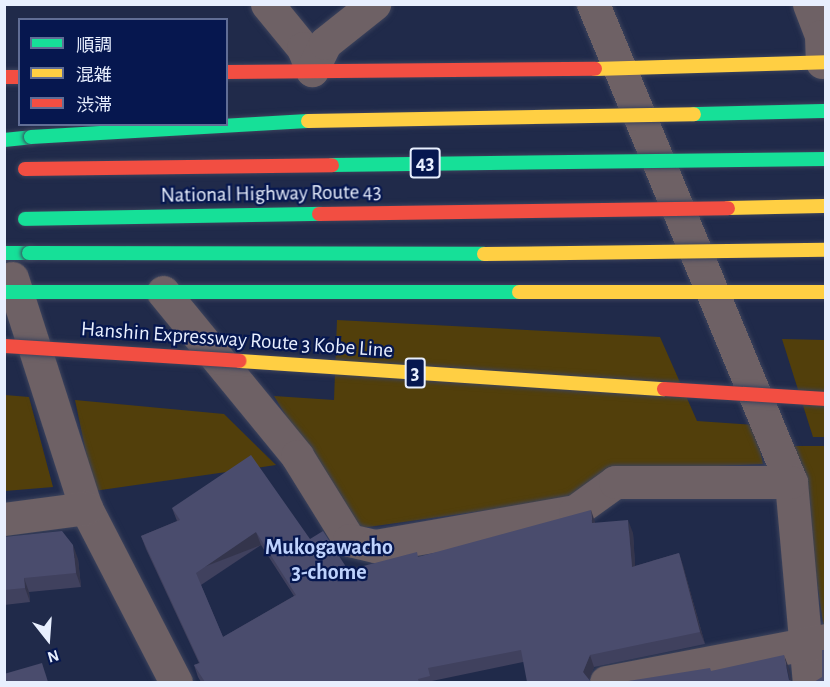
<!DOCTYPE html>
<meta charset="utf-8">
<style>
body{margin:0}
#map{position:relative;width:830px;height:687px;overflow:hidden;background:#202a4a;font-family:"Alegreya Sans","Noto Sans JP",sans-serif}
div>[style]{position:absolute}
.green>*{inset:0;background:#523f0b}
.roads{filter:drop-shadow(0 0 2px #3c435c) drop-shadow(0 0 2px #3c435c)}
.street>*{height:33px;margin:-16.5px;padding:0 16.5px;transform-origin:16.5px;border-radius:16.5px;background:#6e6165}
.fast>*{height:14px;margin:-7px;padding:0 7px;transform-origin:7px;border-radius:7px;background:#16e098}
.slow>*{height:14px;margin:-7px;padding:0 7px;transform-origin:7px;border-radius:7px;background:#ffcf43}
.jam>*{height:14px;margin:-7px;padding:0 7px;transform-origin:7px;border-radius:7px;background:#f24e42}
.bridges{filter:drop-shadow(0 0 2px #3c435c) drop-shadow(0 0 2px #3c435c)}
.fast-bridge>*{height:14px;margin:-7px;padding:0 7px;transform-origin:7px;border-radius:7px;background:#16e098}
.slow-bridge>*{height:14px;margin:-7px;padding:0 7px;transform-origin:7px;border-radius:7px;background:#ffcf43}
.jam-bridge>*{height:14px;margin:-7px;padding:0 7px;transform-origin:7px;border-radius:7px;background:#f24e42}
.wall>*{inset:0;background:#40415e}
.shaded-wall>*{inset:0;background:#34354c;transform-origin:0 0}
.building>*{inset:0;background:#4a4c6d}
span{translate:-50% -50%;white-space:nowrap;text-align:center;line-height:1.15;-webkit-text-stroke:4.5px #06174f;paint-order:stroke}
.shield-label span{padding:2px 4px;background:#06174f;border:2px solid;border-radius:4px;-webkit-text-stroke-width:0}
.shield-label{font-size:20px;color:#e8effe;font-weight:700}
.street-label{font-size:21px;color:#e8effe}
.neighbourhood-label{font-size:22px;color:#bed2fc;font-weight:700}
.frame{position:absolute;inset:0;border:6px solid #e8effe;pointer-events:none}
.legend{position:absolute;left:18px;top:18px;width:210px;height:108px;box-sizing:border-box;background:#06174f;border:2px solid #606d95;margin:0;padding:8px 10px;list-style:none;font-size:18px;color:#e8effe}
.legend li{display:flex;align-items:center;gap:12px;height:30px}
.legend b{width:30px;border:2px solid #606d95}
.north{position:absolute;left:18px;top:609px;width:60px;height:60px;-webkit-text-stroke:4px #06174f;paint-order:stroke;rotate:163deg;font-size:16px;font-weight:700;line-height:24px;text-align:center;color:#e8effe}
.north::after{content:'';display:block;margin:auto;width:21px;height:27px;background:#e8effe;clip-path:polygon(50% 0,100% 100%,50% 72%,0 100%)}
</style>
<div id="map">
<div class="green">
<i style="clip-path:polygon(337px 320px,660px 337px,697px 421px,755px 425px,763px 464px,605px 471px,574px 498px,354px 529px,274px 396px,334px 400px)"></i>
<i style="clip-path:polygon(782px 339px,825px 340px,825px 437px,813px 437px)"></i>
<i style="clip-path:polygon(5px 395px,29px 397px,53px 487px,5px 491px)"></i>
<i style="clip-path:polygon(75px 400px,224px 414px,276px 465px,94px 491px)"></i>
<i style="clip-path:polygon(792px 446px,825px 446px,824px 630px,803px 484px)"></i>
</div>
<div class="roads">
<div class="street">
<i style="left:267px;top:4px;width:57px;rotate:50.7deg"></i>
<i style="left:303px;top:48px;width:24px;rotate:68deg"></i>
<i style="left:593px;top:4px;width:517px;rotate:67.5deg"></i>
<i style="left:791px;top:482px;width:201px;rotate:84.9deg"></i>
<i style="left:809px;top:4px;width:34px;rotate:69deg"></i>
<i style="left:821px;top:36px;width:26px;rotate:88deg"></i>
<i style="left:312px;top:70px;width:30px;rotate:-64deg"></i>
<i style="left:325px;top:43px;width:63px;rotate:-38.5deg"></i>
<i style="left:12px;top:278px;width:242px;rotate:72.2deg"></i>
<i style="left:86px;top:508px;width:196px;rotate:62.7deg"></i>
<i style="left:163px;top:292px;width:212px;rotate:50.7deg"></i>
<i style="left:297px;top:456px;width:99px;rotate:58.2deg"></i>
<i style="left:349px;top:540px;width:27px;rotate:13deg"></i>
<i style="left:375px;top:546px;width:203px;rotate:-9.9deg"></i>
<i style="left:575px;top:511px;width:49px;rotate:-35.9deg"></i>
<i style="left:615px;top:482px;width:176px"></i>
<i style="left:4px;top:519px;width:83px;rotate:-7.6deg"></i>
<i style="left:606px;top:682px;width:224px;rotate:-10.8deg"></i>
</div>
<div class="fast">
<i style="left:4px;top:140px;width:27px;rotate:-6deg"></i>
<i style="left:4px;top:253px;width:25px"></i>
<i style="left:4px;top:292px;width:515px"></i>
</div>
<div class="slow">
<i style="left:595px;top:69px;width:231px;rotate:-1.7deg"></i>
<i style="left:519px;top:292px;width:307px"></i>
</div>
<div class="jam">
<i style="left:226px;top:72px;width:369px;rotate:-0.5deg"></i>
<i style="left:4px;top:77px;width:16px"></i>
</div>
</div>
<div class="bridges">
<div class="fast-bridge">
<i style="left:694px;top:114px;width:132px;rotate:-1.3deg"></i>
<i style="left:31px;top:137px;width:277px;rotate:-3.3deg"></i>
<i style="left:332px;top:165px;width:494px;rotate:-0.7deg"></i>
<i style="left:25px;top:219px;width:294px;rotate:-1deg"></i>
<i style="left:29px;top:253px;width:455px;rotate:0.1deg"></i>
</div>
<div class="slow-bridge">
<i style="left:308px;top:121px;width:386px;rotate:-1deg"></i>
<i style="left:728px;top:208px;width:98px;rotate:-1.2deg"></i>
<i style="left:484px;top:254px;width:342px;rotate:-0.7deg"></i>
<i style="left:240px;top:361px;width:425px;rotate:3.8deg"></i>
</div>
<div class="jam-bridge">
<i style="left:25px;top:169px;width:307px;rotate:-0.7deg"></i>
<i style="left:319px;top:214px;width:409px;rotate:-0.8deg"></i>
<i style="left:4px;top:346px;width:236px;rotate:3.6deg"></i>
<i style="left:664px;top:389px;width:162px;rotate:3.5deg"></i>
</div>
</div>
<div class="wall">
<i style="clip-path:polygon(evenodd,172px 508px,310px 539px,348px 570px,595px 523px,633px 533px,635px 566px,679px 553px,683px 566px,705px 644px,594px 667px,589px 680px,523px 662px,432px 681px,433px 682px,201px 682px,198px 677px,194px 665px,199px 663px,146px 549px,141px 536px,177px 521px,172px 508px,261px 545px,294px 596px,223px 637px,201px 585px,261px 545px)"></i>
<i style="clip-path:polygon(4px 537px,78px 559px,81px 587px,29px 592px,30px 602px,4px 605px)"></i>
</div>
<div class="shaded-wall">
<i style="clip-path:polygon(591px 510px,595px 522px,596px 535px,592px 523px)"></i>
<i style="clip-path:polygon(628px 520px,633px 533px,636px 579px,632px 567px)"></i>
<i style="left:256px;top:532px;width:14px;height:73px;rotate:69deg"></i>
<i style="clip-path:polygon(73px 545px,78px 559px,81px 587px,76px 573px)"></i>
<i style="clip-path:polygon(679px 553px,683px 566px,705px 644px,700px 632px)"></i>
<i style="clip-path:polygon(24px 578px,29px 592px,30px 602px,25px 588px)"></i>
<i style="clip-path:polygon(590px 655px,594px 667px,588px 682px,583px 672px)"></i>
<i style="clip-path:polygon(784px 655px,789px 668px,792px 682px,790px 682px)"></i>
</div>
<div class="building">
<i style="clip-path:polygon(evenodd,251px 455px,310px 539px,323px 531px,348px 570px,417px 552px,418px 557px,591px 510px,592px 523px,628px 520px,632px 567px,679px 553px,700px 632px,590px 655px,583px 672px,591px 682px,527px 682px,521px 650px,428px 668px,430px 676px,418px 679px,419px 682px,205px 682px,194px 665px,200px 663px,141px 536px,180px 520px,172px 508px,251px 455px,256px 532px,296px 595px,223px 637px,196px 573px,256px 532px)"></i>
<i style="clip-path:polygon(62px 531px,73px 545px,76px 573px,24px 578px,25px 588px,4px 590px,4px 537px)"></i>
<i style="clip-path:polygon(822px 650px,825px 650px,825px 682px,814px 682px,822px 677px)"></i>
<i style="clip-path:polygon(784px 655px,789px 680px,795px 682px,622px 682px,710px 668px,711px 671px)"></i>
<i style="clip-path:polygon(42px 663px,48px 682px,4px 682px,4px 674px)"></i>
</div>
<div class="shield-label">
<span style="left:425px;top:163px">43</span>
<span style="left:415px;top:373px">3</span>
</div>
<div class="street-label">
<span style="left:271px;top:194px;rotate:-1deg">National Highway Route 43</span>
<span style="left:237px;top:340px;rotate:4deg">Hanshin Expressway Route 3 Kobe Line</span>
</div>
<div class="neighbourhood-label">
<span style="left:329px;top:560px">Mukogawacho<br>3-chome</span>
</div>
<div class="frame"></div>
<ul class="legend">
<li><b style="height:8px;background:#16e098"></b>順調</li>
<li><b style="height:8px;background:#ffcf43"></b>混雑</li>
<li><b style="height:8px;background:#f24e42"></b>渋滞</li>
</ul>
<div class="north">N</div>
</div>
